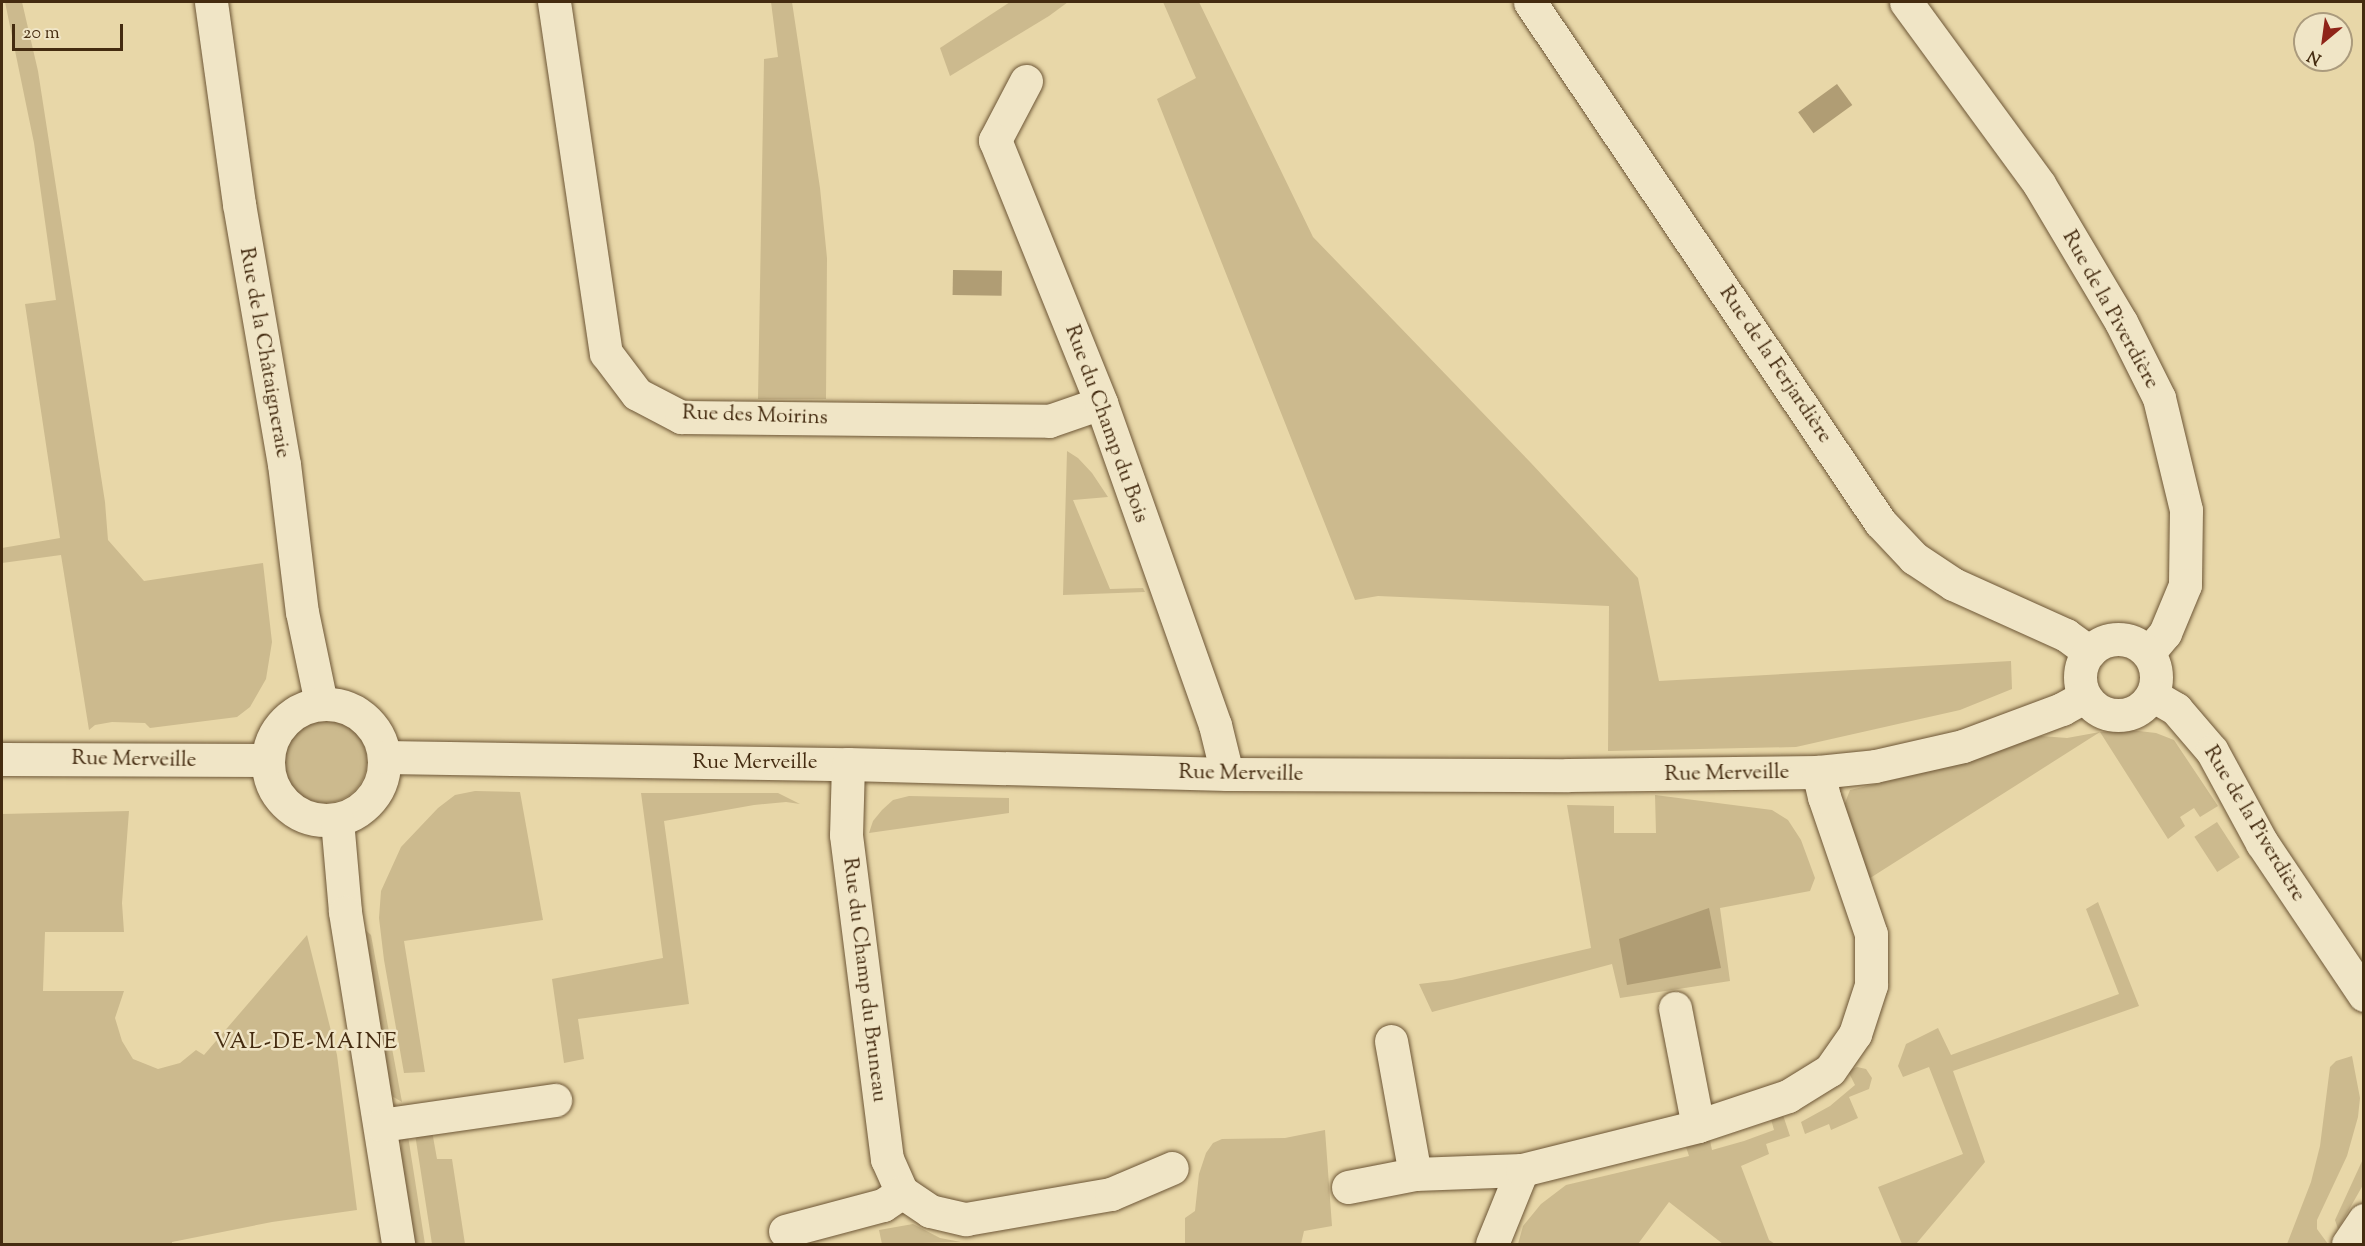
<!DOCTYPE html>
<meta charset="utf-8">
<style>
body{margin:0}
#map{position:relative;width:2365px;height:1246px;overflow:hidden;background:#e8d7a8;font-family:"Sorts Mill Goudy",serif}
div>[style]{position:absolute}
.green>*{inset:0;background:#ccba8e;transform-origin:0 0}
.round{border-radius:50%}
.water>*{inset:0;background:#b09d74;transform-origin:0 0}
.roads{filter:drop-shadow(0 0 2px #6d5636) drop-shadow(0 0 2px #6d5636)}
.minor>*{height:33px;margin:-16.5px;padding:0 16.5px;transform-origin:16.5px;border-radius:16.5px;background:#f0e5c6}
.minor>.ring{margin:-16.5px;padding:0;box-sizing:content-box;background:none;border:33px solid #f0e5c6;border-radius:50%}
span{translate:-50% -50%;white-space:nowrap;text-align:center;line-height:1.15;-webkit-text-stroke:5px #f0e5c6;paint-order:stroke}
.street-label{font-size:21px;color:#442b10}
.neighbourhood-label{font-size:22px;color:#442b10;letter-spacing:1.5px}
.frame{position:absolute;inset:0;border:3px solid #442b10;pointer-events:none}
.north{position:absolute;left:2293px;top:12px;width:60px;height:60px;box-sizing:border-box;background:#f0e5c6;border:2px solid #ab9b7d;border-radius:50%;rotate:209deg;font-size:16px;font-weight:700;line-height:24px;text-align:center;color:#442b10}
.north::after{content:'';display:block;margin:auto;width:21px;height:27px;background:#8f2418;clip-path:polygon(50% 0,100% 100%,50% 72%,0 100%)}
.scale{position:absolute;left:12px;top:24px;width:111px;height:27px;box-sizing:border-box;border:3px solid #442b10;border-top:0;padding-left:8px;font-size:18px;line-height:21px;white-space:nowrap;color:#442b10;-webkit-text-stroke:4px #f0e5c6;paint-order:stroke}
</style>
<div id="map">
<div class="green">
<i style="clip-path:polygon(5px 2px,22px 2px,38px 71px,105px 502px,108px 540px,144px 581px,263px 563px,272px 642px,266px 679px,250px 707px,237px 717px,150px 728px,145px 723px,112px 722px,95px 725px,89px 730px,61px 555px,2px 563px,2px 548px,60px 538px,25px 304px,56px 300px,34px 143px)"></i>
<i style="clip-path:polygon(771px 2px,792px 2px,820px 188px,827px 258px,826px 399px,758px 399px,764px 59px,778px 57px)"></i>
<i style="clip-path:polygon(1010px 2px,1068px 2px,1049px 16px,950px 76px,940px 48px)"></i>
<i style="clip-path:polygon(1163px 2px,1199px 2px,1313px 237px,1531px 463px,1638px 578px,1659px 681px,2011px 661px,2012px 689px,1960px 710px,1796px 747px,1608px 751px,1609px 606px,1378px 596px,1355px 600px,1157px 99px,1196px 78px)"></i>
<i style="clip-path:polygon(1067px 451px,1078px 458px,1092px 473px,1108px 497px,1073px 500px,1110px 589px,1143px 588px,1145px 592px,1063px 595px)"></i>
<i class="round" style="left:283px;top:719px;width:84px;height:84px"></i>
<i style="clip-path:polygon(2130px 730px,2156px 733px,2174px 740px,2218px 806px,2200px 817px,2194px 808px,2180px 817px,2185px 826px,2168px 839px,2100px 732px,1867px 880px,1840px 816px,1850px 790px,1939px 769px,2041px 736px,2067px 738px,2100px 732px)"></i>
<i style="clip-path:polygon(475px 791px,520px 792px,543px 920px,404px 941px,425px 1072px,404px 1073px,384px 960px,379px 918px,381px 891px,401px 847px,438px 808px,455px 795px)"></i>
<i style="clip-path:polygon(641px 793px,778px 793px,800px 804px,786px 802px,754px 805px,664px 821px,689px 1004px,578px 1019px,584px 1059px,564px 1063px,552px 979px,663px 958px)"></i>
<i style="clip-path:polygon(1655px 795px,1772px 810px,1788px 820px,1801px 840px,1815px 878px,1810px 891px,1720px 908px,1730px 981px,1620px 998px,1612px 964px,1432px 1012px,1419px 984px,1452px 980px,1591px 948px,1567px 805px,1614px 806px,1614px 833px,1656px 833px)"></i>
<i style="clip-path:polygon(909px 796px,1009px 798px,1009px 813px,869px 833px,873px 821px,882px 810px,893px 800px)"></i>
<i style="clip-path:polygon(129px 811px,122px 903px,124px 932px,45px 932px,43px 991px,124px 991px,115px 1018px,122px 1041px,133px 1059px,158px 1069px,180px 1063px,196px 1050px,204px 1055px,307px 935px,337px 1055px,357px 1210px,272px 1222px,172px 1242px,172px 1244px,2px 1244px,2px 814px)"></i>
<i style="left:2217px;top:822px;width:42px;height:27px;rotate:57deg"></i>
<i style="clip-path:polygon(2098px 902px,2139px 1006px,1953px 1071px,1985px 1162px,1916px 1244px,1902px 1244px,1878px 1187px,1963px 1154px,1929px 1067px,1903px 1077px,1898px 1066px,1906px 1044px,1938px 1028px,1951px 1055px,2119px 994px,2086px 909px)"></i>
<i style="clip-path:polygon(359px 924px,371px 935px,402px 1102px,390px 1095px)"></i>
<i style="clip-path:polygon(2352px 1056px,2360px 1098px,2358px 1117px,2347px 1156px,2317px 1220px,2317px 1229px,2328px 1244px,2287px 1244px,2311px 1182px,2320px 1146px,2330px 1067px,2336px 1061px)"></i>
<i style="clip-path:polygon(1857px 1067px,1866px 1069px,1872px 1078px,1869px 1089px,1849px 1097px,1858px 1118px,1831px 1130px,1829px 1124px,1805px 1134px,1801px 1122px,1830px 1106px,1855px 1085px,1848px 1071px)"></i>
<i style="clip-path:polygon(1782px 1112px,1790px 1136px,1766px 1144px,1769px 1154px,1741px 1166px,1769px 1240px,1775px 1244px,1723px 1244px,1669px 1202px,1638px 1244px,1518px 1244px,1523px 1226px,1541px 1204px,1566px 1185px,1689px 1156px,1685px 1144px,1709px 1136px,1712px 1150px,1744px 1141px,1774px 1130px,1770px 1116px)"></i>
<i style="clip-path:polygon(1325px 1130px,1332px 1226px,1304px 1231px,1301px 1244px,1185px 1244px,1185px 1218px,1195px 1211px,1199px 1174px,1206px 1153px,1213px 1143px,1222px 1139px,1285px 1138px)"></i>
<i style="clip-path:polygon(432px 1131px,437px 1159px,452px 1159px,465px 1244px,432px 1244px,415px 1134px)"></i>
<i style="clip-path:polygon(408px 1136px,425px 1244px,414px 1244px,400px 1150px,402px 1140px)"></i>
<i style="clip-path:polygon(2363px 1159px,2363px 1185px,2338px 1229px,2335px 1220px)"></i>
<i style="clip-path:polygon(913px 1224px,940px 1238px,961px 1242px,882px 1244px,879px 1230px)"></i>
</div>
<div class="water">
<i style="left:1837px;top:84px;width:26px;height:48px;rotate:54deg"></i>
<i style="left:953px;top:270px;width:49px;height:25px;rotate:1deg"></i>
<i style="clip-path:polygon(1709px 908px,1721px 968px,1627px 985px,1619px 939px)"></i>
</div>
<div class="roads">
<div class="minor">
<i style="left:211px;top:2px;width:204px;rotate:82.1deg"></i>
<i style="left:239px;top:204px;width:264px;rotate:80.2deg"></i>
<i style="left:284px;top:464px;width:149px;rotate:83.1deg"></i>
<i style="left:302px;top:612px;width:93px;rotate:78.2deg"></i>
<i style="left:554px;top:2px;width:355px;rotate:81.6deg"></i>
<i style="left:606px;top:353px;width:51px;rotate:52.9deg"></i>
<i style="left:637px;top:394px;width:50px;rotate:27.6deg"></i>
<i style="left:681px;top:417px;width:368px;rotate:0.6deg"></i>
<i style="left:1049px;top:421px;width:55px;rotate:-19.1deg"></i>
<i style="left:1530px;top:2px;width:627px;rotate:56.06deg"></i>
<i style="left:1880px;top:522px;width:50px;rotate:46.6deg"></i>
<i style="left:1914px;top:558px;width:47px;rotate:33.7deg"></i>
<i style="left:1953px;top:584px;width:124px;rotate:24.3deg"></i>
<i style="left:2066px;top:635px;width:29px;rotate:36deg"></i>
<i style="left:1906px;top:2px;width:225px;rotate:53.8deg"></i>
<i style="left:2039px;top:184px;width:161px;rotate:59.3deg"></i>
<i style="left:2121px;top:322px;width:85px;rotate:63.4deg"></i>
<i style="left:2159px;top:398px;width:115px;rotate:76.4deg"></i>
<i style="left:2186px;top:510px;width:75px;rotate:90.8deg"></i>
<i style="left:2185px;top:585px;width:52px;rotate:112.6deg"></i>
<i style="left:2165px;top:633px;width:26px;rotate:130deg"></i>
<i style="left:1026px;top:81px;width:67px;rotate:117.7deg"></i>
<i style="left:995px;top:140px;width:284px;rotate:68deg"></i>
<i style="left:1101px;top:403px;width:342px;rotate:70.5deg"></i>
<i style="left:1215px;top:725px;width:50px;rotate:76.2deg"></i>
<i class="ring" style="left:2080px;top:639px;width:43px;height:43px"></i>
<i style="left:2152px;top:695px;width:28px;rotate:30deg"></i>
<i style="left:2176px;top:709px;width:55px;rotate:49.4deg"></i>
<i style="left:2212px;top:751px;width:105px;rotate:61.5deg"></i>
<i style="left:2262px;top:843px;width:183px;rotate:56.1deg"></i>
<i class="ring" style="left:268px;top:704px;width:83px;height:83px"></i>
<i style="left:385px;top:757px;width:463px;rotate:0.9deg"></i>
<i style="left:848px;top:764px;width:379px;rotate:1.5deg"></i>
<i style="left:1227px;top:774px;width:341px;rotate:0.2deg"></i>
<i style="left:1568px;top:775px;width:250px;rotate:-0.7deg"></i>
<i style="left:1818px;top:772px;width:57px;rotate:-6deg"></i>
<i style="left:1875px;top:766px;width:90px;rotate:-12.8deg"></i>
<i style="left:1963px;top:746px;width:106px;rotate:-20.5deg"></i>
<i style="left:2062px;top:709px;width:26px;rotate:-29deg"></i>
<i style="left:2px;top:759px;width:265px;rotate:0.2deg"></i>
<i style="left:848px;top:764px;width:71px;rotate:91.6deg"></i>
<i style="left:846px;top:835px;width:327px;rotate:82.8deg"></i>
<i style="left:887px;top:1159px;width:36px;rotate:66deg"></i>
<i style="left:902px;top:1192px;width:34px;rotate:34deg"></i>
<i style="left:930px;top:1211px;width:37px;rotate:13deg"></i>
<i style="left:966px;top:1219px;width:147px;rotate:-9.8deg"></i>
<i style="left:1111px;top:1194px;width:66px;rotate:-23.1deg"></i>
<i style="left:337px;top:820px;width:92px;rotate:85deg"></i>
<i style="left:345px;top:912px;width:336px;rotate:80.9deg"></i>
<i style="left:1675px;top:1008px;width:120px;rotate:79deg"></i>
<i style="left:1391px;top:1041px;width:135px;rotate:79.8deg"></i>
<i style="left:381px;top:1125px;width:176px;rotate:-8.2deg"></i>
<i style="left:1348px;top:1187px;width:68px;rotate:-11deg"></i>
<i style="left:1415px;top:1174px;width:107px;rotate:-2.1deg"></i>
<i style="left:785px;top:1231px;width:101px;rotate:-14.9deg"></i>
<i style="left:883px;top:1205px;width:23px;rotate:-34deg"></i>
<i style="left:1492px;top:1244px;width:80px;rotate:-67.9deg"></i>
<i style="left:1522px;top:1170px;width:181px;rotate:-14deg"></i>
<i style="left:1698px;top:1126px;width:95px;rotate:-18.4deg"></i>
<i style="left:1788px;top:1096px;width:49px;rotate:-31.8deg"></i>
<i style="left:1830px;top:1070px;width:44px;rotate:-55.2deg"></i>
<i style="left:1855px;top:1034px;width:52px;rotate:-71.9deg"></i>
<i style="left:1871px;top:985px;width:51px;rotate:-90deg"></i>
<i style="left:1871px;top:934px;width:145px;rotate:-108.9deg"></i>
<i style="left:1824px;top:797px;width:26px;rotate:-103deg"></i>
<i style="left:2348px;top:1244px;width:29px;rotate:-56deg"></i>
</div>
</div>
<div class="street-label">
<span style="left:2110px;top:310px;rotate:61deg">Rue de la Piverdière</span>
<span style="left:264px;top:353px;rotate:80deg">Rue de la Châtaigneraie</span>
<span style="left:1775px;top:365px;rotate:56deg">Rue de la Ferjardière</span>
<span style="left:755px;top:416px;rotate:2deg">Rue des Moirins</span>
<span style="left:1106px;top:424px;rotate:70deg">Rue du Champ du Bois</span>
<span style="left:134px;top:760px;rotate:1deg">Rue Merveille</span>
<span style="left:755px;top:763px">Rue Merveille</span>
<span style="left:1241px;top:774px;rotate:1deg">Rue Merveille</span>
<span style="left:1727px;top:774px;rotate:-1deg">Rue Merveille</span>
<span style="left:2254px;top:824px;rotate:59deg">Rue de la Piverdière</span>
<span style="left:864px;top:980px;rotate:83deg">Rue du Champ du Bruneau</span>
</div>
<div class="neighbourhood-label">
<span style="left:306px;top:1044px">VAL-DE-MAINE</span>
</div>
<div class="frame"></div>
<div class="north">N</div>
<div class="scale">20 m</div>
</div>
